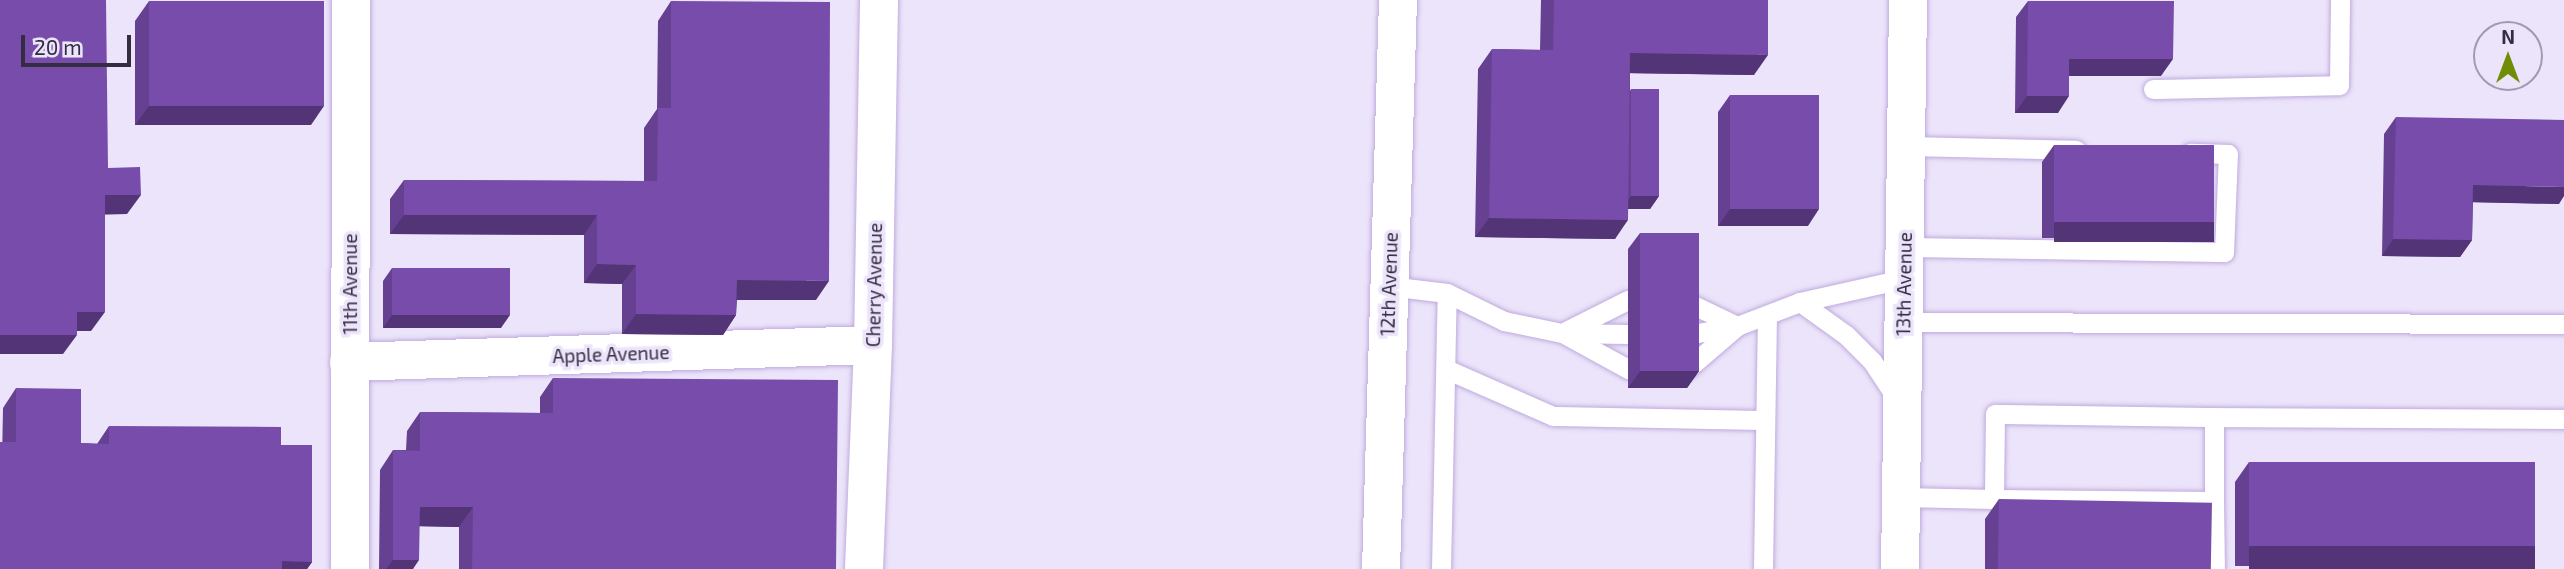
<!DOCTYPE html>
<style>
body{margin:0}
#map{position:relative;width:2564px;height:569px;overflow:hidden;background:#ece4fa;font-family:"Exo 2",sans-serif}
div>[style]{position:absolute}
.roads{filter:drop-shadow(0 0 2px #bfabde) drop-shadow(0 0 2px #bfabde)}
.lane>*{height:19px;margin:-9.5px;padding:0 9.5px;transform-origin:9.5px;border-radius:9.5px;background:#fff}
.street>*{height:38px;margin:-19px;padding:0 19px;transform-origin:19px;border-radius:19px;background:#fff}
.secondary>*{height:38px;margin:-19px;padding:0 19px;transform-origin:19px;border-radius:19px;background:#fff}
.wall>*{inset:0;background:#664192}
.shaded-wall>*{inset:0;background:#533577;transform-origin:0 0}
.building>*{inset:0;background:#774caa;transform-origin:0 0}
span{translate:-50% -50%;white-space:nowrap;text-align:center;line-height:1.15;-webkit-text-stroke:7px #ece4fa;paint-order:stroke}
.street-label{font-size:19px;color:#342c41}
.north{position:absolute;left:2473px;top:21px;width:70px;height:70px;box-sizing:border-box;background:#ece4fa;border:2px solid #a29ab0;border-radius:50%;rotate:0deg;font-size:19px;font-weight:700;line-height:28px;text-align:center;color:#342c41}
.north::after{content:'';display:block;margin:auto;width:24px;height:32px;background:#718d08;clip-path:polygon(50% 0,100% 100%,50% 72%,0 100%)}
.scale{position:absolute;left:21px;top:35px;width:110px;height:32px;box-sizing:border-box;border:4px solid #342c41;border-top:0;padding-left:9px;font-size:21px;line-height:24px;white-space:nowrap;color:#342c41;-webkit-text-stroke:5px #ece4fa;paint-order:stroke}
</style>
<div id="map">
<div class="roads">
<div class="lane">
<i style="left:2153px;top:89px;width:186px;rotate:-1.2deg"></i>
<i style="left:2339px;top:85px;width:85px;rotate:-89.3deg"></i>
<i style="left:1906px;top:146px;width:170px;rotate:1.3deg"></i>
<i style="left:1904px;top:247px;width:320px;rotate:0.9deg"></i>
<i style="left:2224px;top:252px;width:98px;rotate:-87.7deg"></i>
<i style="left:2228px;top:154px;width:38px;rotate:-178deg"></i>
<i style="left:1389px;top:286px;width:58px;rotate:6.9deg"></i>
<i style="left:1447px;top:293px;width:64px;rotate:26.2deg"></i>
<i style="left:1504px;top:321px;width:59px;rotate:11.7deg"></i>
<i style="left:1562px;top:333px;width:66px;rotate:0.9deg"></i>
<i style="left:1687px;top:302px;width:55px;rotate:25.6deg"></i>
<i style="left:1800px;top:302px;width:57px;rotate:35.7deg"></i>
<i style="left:1846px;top:335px;width:37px;rotate:45deg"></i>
<i style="left:1872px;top:361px;width:45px;rotate:56.7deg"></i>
<i style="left:1903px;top:322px;width:661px;rotate:0.17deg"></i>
<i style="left:1566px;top:331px;width:69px;rotate:-26.6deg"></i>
<i style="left:1566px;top:335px;width:71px;rotate:28.7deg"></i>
<i style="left:1687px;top:335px;width:51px;rotate:-10.2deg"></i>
<i style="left:1737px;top:326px;width:67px;rotate:-20.9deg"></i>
<i style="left:1800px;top:302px;width:106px;rotate:-12.6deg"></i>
<i style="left:1446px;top:369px;width:117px;rotate:23.7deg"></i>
<i style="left:1553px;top:416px;width:212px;rotate:1.1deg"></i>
<i style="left:1687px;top:369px;width:66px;rotate:-40.7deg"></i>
<i style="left:2214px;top:417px;width:350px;rotate:0.3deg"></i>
<i style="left:1901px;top:497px;width:93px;rotate:1.2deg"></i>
<i style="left:1994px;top:499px;width:220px;rotate:0.5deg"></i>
<i style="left:2214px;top:501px;width:84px;rotate:-90deg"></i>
<i style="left:2214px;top:417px;width:219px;rotate:-179.2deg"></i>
<i style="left:1995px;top:414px;width:85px;rotate:90.7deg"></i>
<i style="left:2214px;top:501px;width:68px;rotate:89.2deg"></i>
<i style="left:1441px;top:569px;width:276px;rotate:-88.8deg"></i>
<i style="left:1763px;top:569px;width:253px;rotate:-89.1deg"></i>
</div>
<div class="street">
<i style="left:349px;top:362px;width:524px;rotate:-1.86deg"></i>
<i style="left:350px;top:569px;width:569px;rotate:-89.9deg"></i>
<i style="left:864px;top:569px;width:224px;rotate:-87.7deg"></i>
<i style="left:873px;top:345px;width:345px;rotate:-89deg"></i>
<i style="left:1381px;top:569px;width:569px;rotate:-88.29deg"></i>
</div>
<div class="secondary">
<i style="left:1900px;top:569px;width:569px;rotate:-89.19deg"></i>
</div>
</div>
<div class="wall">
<i style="clip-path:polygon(1541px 0,1768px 0,1754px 75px,1630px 73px,1630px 91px,1631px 89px,1659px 196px,1650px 209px,1628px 209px,1615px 239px,1475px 237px,1478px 69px,1492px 49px,1540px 50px)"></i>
<i style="clip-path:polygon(149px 1px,311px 125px,135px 125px,135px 21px)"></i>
<i style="clip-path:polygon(671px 1px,816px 300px,737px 300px,736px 315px,723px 335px,622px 334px,622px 284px,584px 283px,584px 235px,390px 234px,390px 199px,404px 180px,644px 181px,644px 128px,657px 109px,658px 21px)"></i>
<i style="clip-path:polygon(2028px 1px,2161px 76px,2069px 76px,2058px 113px,2015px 113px,2016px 17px)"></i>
<i style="clip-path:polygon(1730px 95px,1808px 226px,1718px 226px,1718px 112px)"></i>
<i style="clip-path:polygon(2396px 117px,2559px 204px,2473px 202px,2472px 240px,2460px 257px,2382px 256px,2384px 134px)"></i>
<i style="clip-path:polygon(2054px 145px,2202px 238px,2042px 238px,2042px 162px)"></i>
<i style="clip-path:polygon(1640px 233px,1699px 371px,1687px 388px,1628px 388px,1628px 249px)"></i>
<i style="clip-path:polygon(392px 268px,501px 328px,383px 328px,383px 281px)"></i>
<i style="clip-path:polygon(553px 378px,836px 569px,459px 569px,459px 527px,419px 526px,413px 569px,379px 569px,380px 470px,393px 450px,406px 450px,407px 431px,420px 412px,540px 413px,540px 397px)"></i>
<i style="clip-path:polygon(16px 388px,81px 443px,97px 444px,109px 426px,281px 445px,312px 562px,307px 569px,0 569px,3px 408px)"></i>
<i style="clip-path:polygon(2249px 462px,2521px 566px,2235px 566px,2235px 482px)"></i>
<i style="clip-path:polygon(1999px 499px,2211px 569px,1985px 569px,1985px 519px)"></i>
</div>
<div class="shaded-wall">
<i style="clip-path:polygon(1630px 53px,1768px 55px,1754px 75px,1617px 73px)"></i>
<i style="clip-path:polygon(2069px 59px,2173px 59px,2161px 76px,2058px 76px)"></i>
<i style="clip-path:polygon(2027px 96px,2069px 96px,2058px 113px,2015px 113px)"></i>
<i style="clip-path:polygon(149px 106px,324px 106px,311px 125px,135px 125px)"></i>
<i style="clip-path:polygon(2473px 185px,2564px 187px,2564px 196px,2559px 204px,2461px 202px)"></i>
<i style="clip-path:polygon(105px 195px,141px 195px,127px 214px,91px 215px)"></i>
<i style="clip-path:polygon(1631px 196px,1659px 196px,1650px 209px,1622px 209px)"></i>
<i style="clip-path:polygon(1730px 209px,1819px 209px,1808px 226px,1718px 226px)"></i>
<i style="clip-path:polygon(404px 215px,597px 215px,584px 235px,390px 234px)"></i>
<i style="clip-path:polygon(1489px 218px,1628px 220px,1615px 239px,1475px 237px)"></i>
<i style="left:2054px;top:222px;width:160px;height:20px"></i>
<i style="clip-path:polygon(2393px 239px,2472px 240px,2460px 257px,2382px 256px)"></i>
<i style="clip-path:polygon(597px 264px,636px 265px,622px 284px,584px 283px)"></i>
<i style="clip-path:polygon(737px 280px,829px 281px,816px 300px,723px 300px)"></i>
<i style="clip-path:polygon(77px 312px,105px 312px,91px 331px,63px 331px)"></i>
<i style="clip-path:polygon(636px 314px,736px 315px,723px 335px,622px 334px)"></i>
<i style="clip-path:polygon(392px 315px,510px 315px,501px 328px,383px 328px)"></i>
<i style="clip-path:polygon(0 335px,77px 335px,63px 354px,0 354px)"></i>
<i style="clip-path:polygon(1640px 371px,1699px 371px,1687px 388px,1628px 388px)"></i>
<i style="clip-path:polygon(420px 507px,473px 507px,459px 527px,406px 526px)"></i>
<i style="left:2249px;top:546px;width:286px;height:24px"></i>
<i style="clip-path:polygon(393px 560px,419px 560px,413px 569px,386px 569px)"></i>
<i style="clip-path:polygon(282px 561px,312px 562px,307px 569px,277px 569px)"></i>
</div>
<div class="building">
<i style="clip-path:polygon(0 0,106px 0,108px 168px,140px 167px,141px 195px,105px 195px,105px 312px,77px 312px,77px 335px,0 335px)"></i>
<i style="clip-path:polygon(1554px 0,1768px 0,1768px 55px,1630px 53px,1628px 220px,1489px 218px,1492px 49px,1553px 50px)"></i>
<i style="left:149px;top:1px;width:175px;height:105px"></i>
<i style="clip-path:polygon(671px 1px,830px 2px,829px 281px,737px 280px,736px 315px,636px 314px,636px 265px,597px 264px,597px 215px,404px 215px,404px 180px,657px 181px,658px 108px,671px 108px)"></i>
<i style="clip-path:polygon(2028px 1px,2174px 1px,2173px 59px,2069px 59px,2069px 96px,2027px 96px)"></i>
<i style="left:1631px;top:89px;width:28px;height:107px"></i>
<i style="left:1730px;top:95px;width:89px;height:114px"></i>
<i style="clip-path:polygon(2396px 117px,2564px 120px,2564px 187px,2473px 185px,2472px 240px,2393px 239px)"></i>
<i style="left:2054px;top:145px;width:160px;height:77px"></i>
<i style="left:1640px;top:233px;width:59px;height:138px"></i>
<i style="left:392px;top:268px;width:118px;height:47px"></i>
<i style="clip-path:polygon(553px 378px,838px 380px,836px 569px,472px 569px,473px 507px,420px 507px,419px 560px,393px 560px,393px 450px,420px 451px,420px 412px,553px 413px)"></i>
<i style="clip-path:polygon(16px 388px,81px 389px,81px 443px,109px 444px,109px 426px,281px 427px,281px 445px,312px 445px,312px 562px,282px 561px,282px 569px,0 569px,0 442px,16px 442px)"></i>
<i style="left:2249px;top:462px;width:286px;height:84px"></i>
<i style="left:1999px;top:499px;width:213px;height:70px;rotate:1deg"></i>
</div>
<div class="street-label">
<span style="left:350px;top:284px;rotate:-90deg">11th Avenue</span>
<span style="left:1389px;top:284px;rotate:-88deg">12th Avenue</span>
<span style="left:1904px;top:284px;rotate:-89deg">13th Avenue</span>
<span style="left:874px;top:285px;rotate:-89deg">Cherry Avenue</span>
<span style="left:611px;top:354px;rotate:-2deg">Apple Avenue</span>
</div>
<div class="north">N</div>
<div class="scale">20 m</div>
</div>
